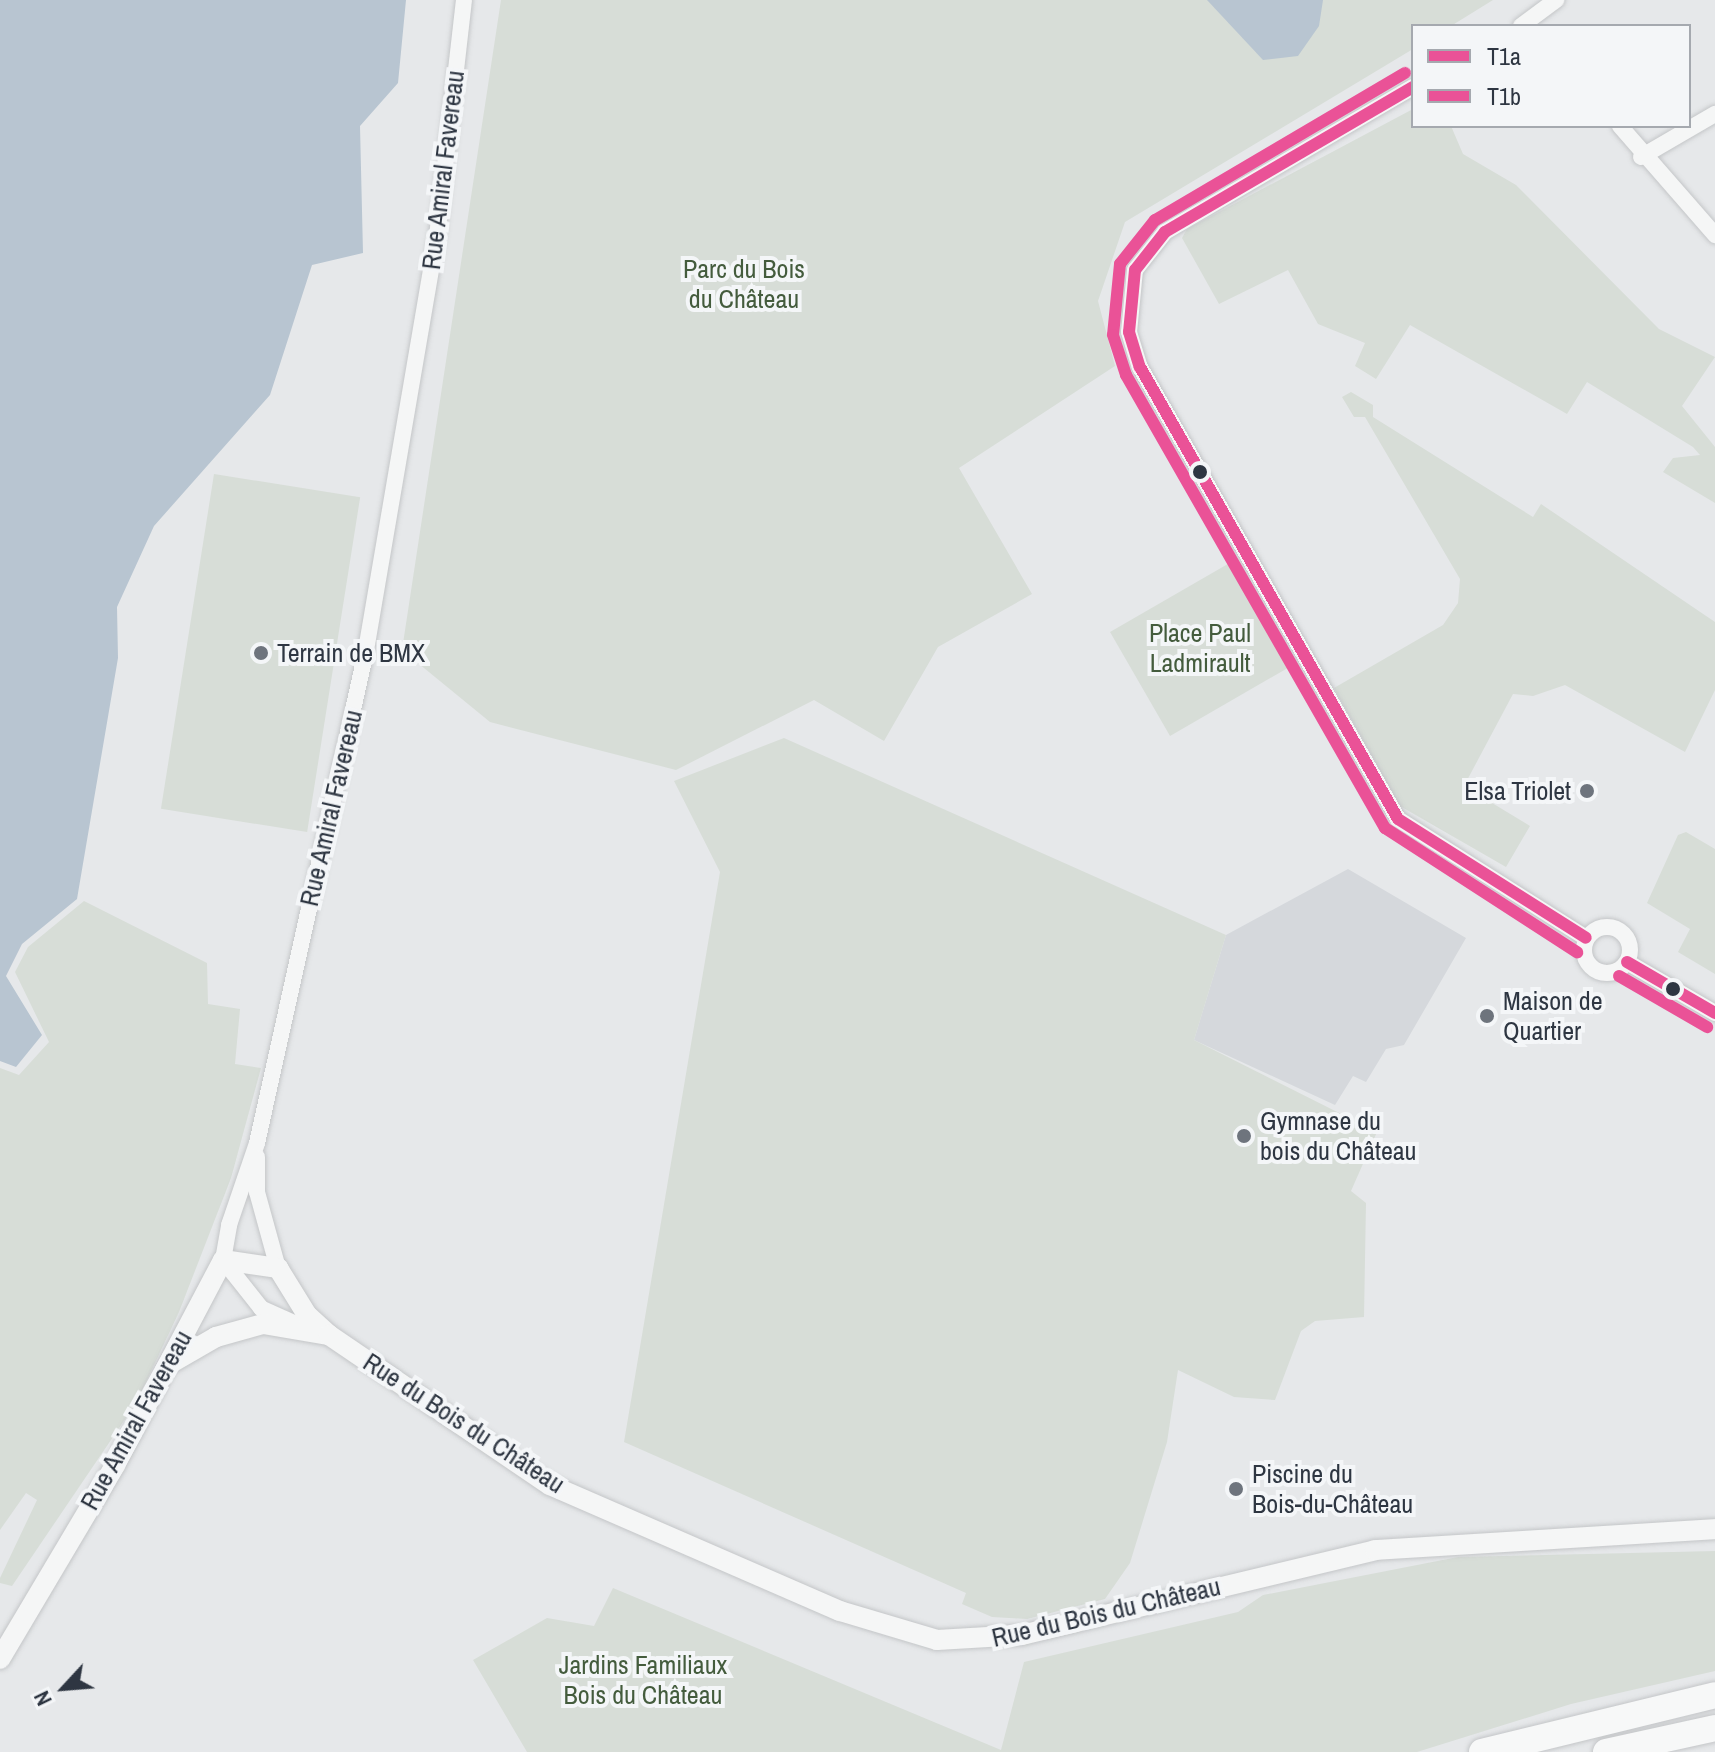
<!DOCTYPE html>
<meta charset="utf-8">
<style>
body{margin:0}
#map{position:relative;width:1715px;height:1752px;overflow:hidden;background:#e6e8ea;font-family:"Archivo Narrow",sans-serif}
div>[style]{position:absolute}
.built>*{inset:0;background:#d5d8dc}
.green>*{inset:0;background:#d7ddd7;transform-origin:0 0}
.water>*{inset:0;background:#b8c5d1}
.roads{filter:drop-shadow(0 0 2px #c4c6c8) drop-shadow(0 0 2px #c4c6c8)}
.minor>*{height:16px;margin:-8px;padding:0 8px;transform-origin:8px;border-radius:8px;background:#f5f6f6}
.minor>.ring{margin:-8px;padding:0;box-sizing:content-box;background:none;border:16px solid #f5f6f6;border-radius:50%}
.tertiary>*{height:20px;margin:-10px;padding:0 10px;transform-origin:10px;border-radius:10px;background:#f5f6f6}
.trunk>*{height:26px;margin:-13px;padding:0 13px;transform-origin:13px;border-radius:13px;background:#f7f8f8}
.bus-1>*{height:12px;margin:-6px;padding:0 6px;transform-origin:6px;border-radius:6px;background:#ea5297}
.bus-2>*{height:12px;margin:-6px;padding:0 6px;transform-origin:6px;border-radius:6px;background:#ea5297}
.dots>*{width:22px;height:22px;translate:-50% -50%;box-sizing:border-box;border:4px solid #f4f6f8;border-radius:50%}
span{translate:-50% -50%;white-space:nowrap;text-align:center;line-height:1.15;-webkit-text-stroke:8px #f4f6f8;paint-order:stroke}
.street-label{font-size:26px;color:#2e3642}
.park-label{font-size:26px;color:#445c3d}
.poi-label{font-size:26px;color:#2e3642}
.left{translate:0 -50%;text-align:left}
.right{translate:-100% -50%;text-align:right}
.legend{position:absolute;left:1411px;top:24px;width:280px;height:104px;box-sizing:border-box;background:#f4f6f8;border:2px solid #a5a9af;margin:0;padding:10px 14px;list-style:none;font-size:24px;color:#2e3642}
.legend li{display:flex;align-items:center;gap:16px;height:40px}
.legend b{width:40px;border:2px solid #a5a9af}
.north{position:absolute;left:24px;top:1648px;width:80px;height:80px;-webkit-text-stroke:6px #f4f6f8;paint-order:stroke;rotate:244deg;font-size:22px;font-weight:700;line-height:32px;text-align:center;color:#2e3642}
.north::after{content:'';display:block;margin:auto;width:28px;height:36px;background:#2e3642;clip-path:polygon(50% 0,100% 100%,50% 72%,0 100%)}
</style>
<div id="map">
<div class="built">
<i style="clip-path:polygon(1348px 869px,1466px 938px,1404px 1045px,1386px 1049px,1366px 1082px,1353px 1076px,1335px 1105px,1194px 1040px,1226px 935px)"></i>
</div>
<div class="green">
<i style="clip-path:polygon(501px 0,1493px 0,1451px 26px,1413px 26px,1413px 49px,1125px 222px,1098px 301px,1115px 366px,959px 468px,1032px 594px,938px 647px,884px 741px,814px 700px,676px 770px,490px 722px,402px 650px)"></i>
<i style="clip-path:polygon(1413px 109px,1413px 126px,1451px 126px,1463px 154px,1516px 185px,1659px 329px,1715px 357px,1682px 406px,1715px 447px,1715px 503px,1663px 472px,1673px 458px,1700px 455px,1693px 447px,1587px 382px,1567px 414px,1410px 325px,1376px 379px,1355px 366px,1365px 343px,1318px 324px,1288px 270px,1219px 304px,1182px 238px,1187px 229px)"></i>
<i style="clip-path:polygon(1351px 392px,1373px 405px,1373px 417px,1533px 517px,1541px 504px,1715px 622px,1715px 690px,1685px 752px,1565px 685px,1533px 696px,1513px 694px,1464px 786px,1530px 826px,1506px 867px,1400px 806px,1334px 688px,1443px 625px,1458px 603px,1460px 579px,1365px 417px,1354px 417px,1342px 397px)"></i>
<i style="left:214px;top:474px;width:148px;height:339px;rotate:9deg"></i>
<i style="left:1233px;top:561px;width:120px;height:142px;rotate:60deg"></i>
<i style="clip-path:polygon(784px 738px,1226px 935px,1194px 1040px,1377px 1132px,1351px 1191px,1366px 1203px,1364px 1317px,1315px 1321px,1301px 1331px,1275px 1400px,1234px 1397px,1178px 1370px,1167px 1442px,1130px 1563px,1105px 1599px,1027px 1619px,992px 1617px,962px 1604px,966px 1593px,624px 1442px,720px 872px,674px 781px)"></i>
<i style="clip-path:polygon(1686px 832px,1715px 849px,1715px 974px,1678px 952px,1690px 929px,1647px 903px,1678px 835px)"></i>
<i style="clip-path:polygon(84px 901px,207px 963px,208px 1004px,240px 1009px,235px 1064px,261px 1068px,231px 1178px,179px 1312px,136px 1403px,12px 1586px,0 1583px,0 1578px,37px 1500px,26px 1493px,0 1530px,0 1068px,19px 1075px,49px 1042px,15px 972px,28px 947px)"></i>
<i style="clip-path:polygon(1715px 1551px,1715px 1671px,1571px 1704px,1417px 1752px,527px 1752px,473px 1660px,547px 1618px,594px 1626px,613px 1588px,1001px 1750px,1024px 1662px,1238px 1612px,1263px 1595px,1458px 1557px)"></i>
</div>
<div class="water">
<i style="clip-path:polygon(0 0,406px 0,398px 83px,360px 126px,363px 253px,312px 265px,270px 395px,154px 526px,117px 607px,118px 658px,77px 899px,22px 944px,6px 976px,42px 1035px,16px 1067px,0 1061px)"></i>
<i style="clip-path:polygon(1207px 0,1323px 0,1319px 26px,1298px 56px,1263px 60px)"></i>
</div>
<div class="roads">
<div class="minor">
<i style="left:1521px;top:26px;width:44px;rotate:-36.6deg"></i>
<i style="left:1413px;top:87px;width:287px;rotate:149.7deg"></i>
<i style="left:1165px;top:232px;width:48px;rotate:128.3deg"></i>
<i style="left:1135px;top:270px;width:62px;rotate:95.5deg"></i>
<i style="left:1129px;top:332px;width:37px;rotate:73deg"></i>
<i style="left:1140px;top:367px;width:520px;rotate:60.28deg"></i>
<i style="left:1398px;top:819px;width:222px;rotate:32.3deg"></i>
<i style="left:1620px;top:126px;width:145px;rotate:48.9deg"></i>
<i style="left:1641px;top:157px;width:86px;rotate:-30.2deg"></i>
<i class="ring" style="left:1584px;top:927px;width:30px;height:30px"></i>
<i style="left:1627px;top:962px;width:102px;rotate:30.1deg"></i>
<i style="left:257px;top:1157px;width:35px;rotate:90deg"></i>
<i style="left:257px;top:1192px;width:79px;rotate:74.6deg"></i>
<i style="left:294px;top:1323px;width:36px;rotate:-156deg"></i>
<i style="left:261px;top:1308px;width:61px;rotate:-128.4deg"></i>
<i style="left:223px;top:1260px;width:36px;rotate:-80deg"></i>
<i style="left:229px;top:1225px;width:87px;rotate:-71.1deg"></i>
<i style="left:257px;top:1143px;width:499px;rotate:-77.5deg"></i>
<i style="left:365px;top:656px;width:434px;rotate:-80.3deg"></i>
<i style="left:438px;top:228px;width:229px;rotate:-83.5deg"></i>
</div>
<div class="tertiary">
<i style="left:171px;top:1363px;width:52px;rotate:-30deg"></i>
<i style="left:216px;top:1337px;width:49px;rotate:-15.5deg"></i>
<i style="left:263px;top:1324px;width:67px;rotate:9.5deg"></i>
<i style="left:0;top:1659px;width:226px;rotate:-59.3deg"></i>
<i style="left:115px;top:1465px;width:232px;rotate:-62.2deg"></i>
<i style="left:223px;top:1260px;width:56px;rotate:8.3deg"></i>
<i style="left:278px;top:1268px;width:55px;rotate:58.3deg"></i>
<i style="left:307px;top:1315px;width:30px;rotate:42deg"></i>
<i style="left:329px;top:1335px;width:267px;rotate:34.2deg"></i>
<i style="left:550px;top:1485px;width:316px;rotate:23.5deg"></i>
<i style="left:840px;top:1611px;width:101px;rotate:16.6deg"></i>
<i style="left:937px;top:1640px;width:85px;rotate:-3.4deg"></i>
<i style="left:1022px;top:1635px;width:363px;rotate:-13.5deg"></i>
<i style="left:1375px;top:1550px;width:341px;rotate:-3.5deg"></i>
</div>
<div class="trunk">
<i style="left:1482px;top:1752px;width:240px;rotate:-13.7deg"></i>
<i style="left:1606px;top:1752px;width:112px;rotate:-12.4deg"></i>
</div>
</div>
<div class="bus-1">
<i style="left:1413px;top:87px;width:287px;rotate:149.7deg"></i>
<i style="left:1165px;top:232px;width:48px;rotate:128.3deg"></i>
<i style="left:1135px;top:270px;width:62px;rotate:95.5deg"></i>
<i style="left:1129px;top:332px;width:37px;rotate:73deg"></i>
<i style="left:1140px;top:367px;width:520px;rotate:60.28deg"></i>
<i style="left:1398px;top:819px;width:222px;rotate:32.3deg"></i>
<i style="left:1627px;top:962px;width:102px;rotate:30.1deg"></i>
</div>
<div class="bus-2">
<i style="left:1405px;top:73px;width:290px;rotate:149.5deg"></i>
<i style="left:1155px;top:220px;width:56px;rotate:128.5deg"></i>
<i style="left:1120px;top:264px;width:71px;rotate:95.6deg"></i>
<i style="left:1113px;top:335px;width:42px;rotate:72deg"></i>
<i style="left:1126px;top:375px;width:522px;rotate:60.24deg"></i>
<i style="left:1385px;top:828px;width:229px;rotate:32.9deg"></i>
<i style="left:1619px;top:976px;width:102px;rotate:30.1deg"></i>
</div>
<div class="dots">
<i style="left:1200px;top:472px;background:#2e3642"></i>
<i style="left:261px;top:653px;background:#6e747d"></i>
<i style="left:1587px;top:791px;background:#6e747d"></i>
<i style="left:1673px;top:989px;background:#2e3642"></i>
<i style="left:1487px;top:1016px;background:#6e747d"></i>
<i style="left:1244px;top:1136px;background:#6e747d"></i>
<i style="left:1236px;top:1489px;background:#6e747d"></i>
</div>
<div class="street-label">
<span style="left:443px;top:170px;rotate:-83deg">Rue Amiral Favereau</span>
<span style="left:331px;top:808px;rotate:-77deg">Rue Amiral Favereau</span>
<span style="left:136px;top:1420px;rotate:-61deg">Rue Amiral Favereau</span>
<span style="left:464px;top:1423px;rotate:33deg">Rue du Bois du Château</span>
<span style="left:1106px;top:1612px;rotate:-13deg">Rue du Bois du Château</span>
</div>
<div class="park-label">
<span style="left:744px;top:284px">Parc du Bois<br>du Château</span>
<span style="left:1200px;top:648px">Place Paul<br>Ladmirault</span>
<span style="left:643px;top:1680px">Jardins Familiaux<br>Bois du Château</span>
</div>
<div class="poi-label">
<span class="left" style="left:277px;top:653px">Terrain de BMX</span>
<span class="right" style="left:1571px;top:791px">Elsa Triolet</span>
<span class="left" style="left:1503px;top:1016px">Maison de<br>Quartier</span>
<span class="left" style="left:1260px;top:1136px">Gymnase du<br>bois du Château</span>
<span class="left" style="left:1252px;top:1489px">Piscine du<br>Bois-du-Château</span>
</div>
<ul class="legend">
<li><b style="height:10px;background:#ea5297"></b>T1a</li>
<li><b style="height:10px;background:#ea5297"></b>T1b</li>
</ul>
<div class="north">N</div>
</div>
